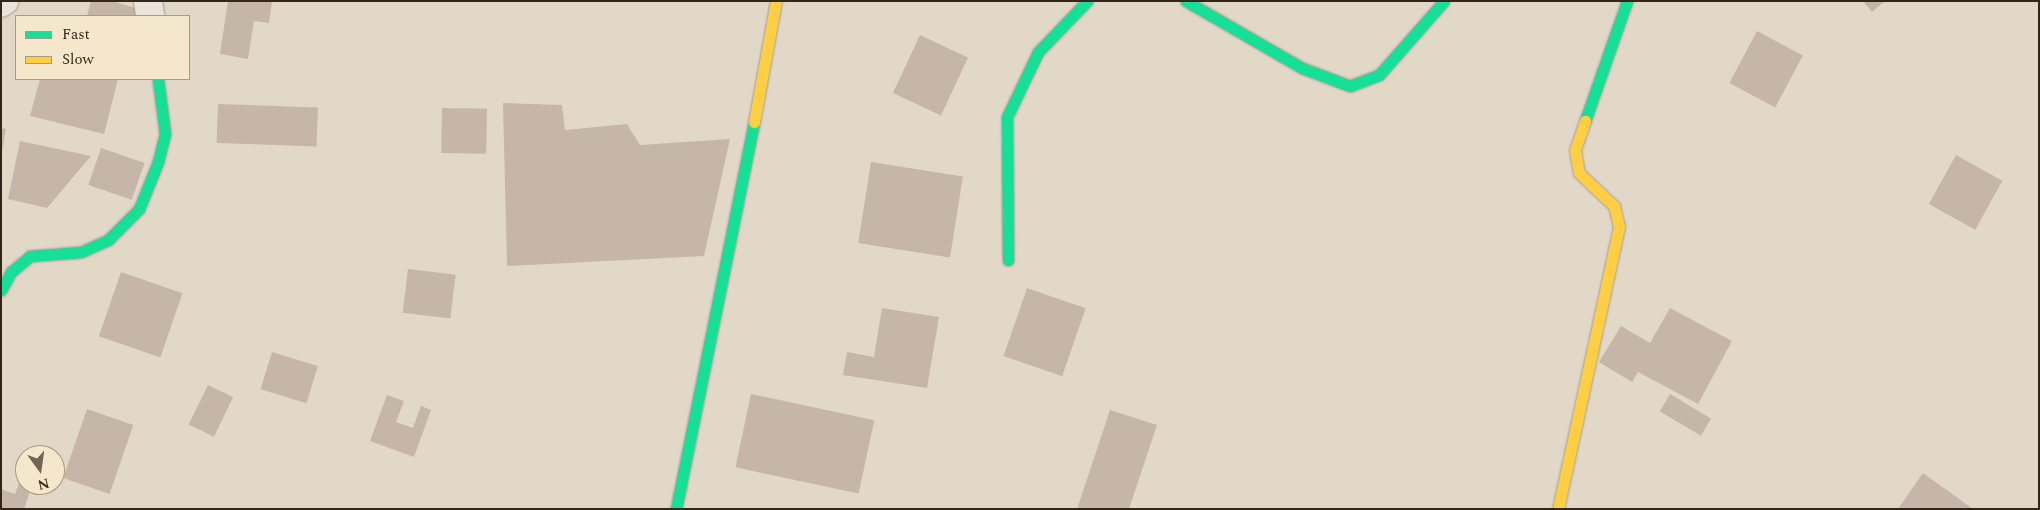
<!DOCTYPE html>
<style>
body{margin:0}
#map{position:relative;width:2040px;height:510px;overflow:hidden;background:#e2d8c8;font-family:Spectral,serif}
div>[style]{position:absolute}
.building>*{inset:0;background:#c5b6a9;transform-origin:0 0}
.roads{filter:drop-shadow(0 0 1px #a69d92) drop-shadow(0 0 1px #a69d92)}
.street>*{height:28px;margin:-14px;padding:0 14px;transform-origin:14px;border-radius:14px;background:#eae4da}
.fast>*{height:11px;margin:-5.5px;padding:0 5.5px;transform-origin:5.5px;border-radius:5.5px;background:#16e098}
.slow>*{height:11px;margin:-5.5px;padding:0 5.5px;transform-origin:5.5px;border-radius:5.5px;background:#ffcf43}
span{translate:-50% -50%;white-space:nowrap;text-align:center;line-height:1.15;-webkit-text-stroke:5px #f5e7cc;paint-order:stroke}
.frame{position:absolute;inset:0;border:2px solid #34261b;pointer-events:none}
.legend{position:absolute;left:15px;top:15px;width:175px;height:65px;box-sizing:border-box;background:#f5e7cc;border:1px solid #a89a85;margin:0;padding:6px 9px;list-style:none;font-size:15px;color:#34261b}
.legend li{display:flex;align-items:center;gap:10px;height:25px}
.legend b{width:25px;border:1px solid #a89a85}
.north{position:absolute;left:15px;top:445px;width:50px;height:50px;box-sizing:border-box;background:#f5e7cc;border:1px solid #a89a85;border-radius:50%;rotate:166deg;font-size:14px;font-weight:700;line-height:20px;text-align:center;color:#34261b}
.north::after{content:'';display:block;margin:auto;width:18px;height:22px;background:#716458;clip-path:polygon(50% 0,100% 100%,50% 72%,0 100%)}
</style>
<div id="map">
<div class="building">
<i style="clip-path:polygon(91px 1px,112px 1px,143px 10px,144px 16px,87px 16px)"></i>
<i style="clip-path:polygon(228px 1px,272px 1px,269px 23px,254px 21px,248px 59px,220px 54px)"></i>
<i style="clip-path:polygon(1863px 1px,1885px 1px,1872px 12px)"></i>
<i style="left:1757px;top:31px;width:52px;height:59px;rotate:28deg"></i>
<i style="left:920px;top:35px;width:53px;height:64px;rotate:25deg"></i>
<i style="clip-path:polygon(40px 79px,118px 79px,104px 134px,30px 116px)"></i>
<i style="clip-path:polygon(503px 103px,562px 105px,565px 130px,627px 124px,640px 145px,730px 139px,704px 256px,507px 266px)"></i>
<i style="left:218px;top:104px;width:100px;height:39px;rotate:2deg"></i>
<i style="left:442px;top:108px;width:45px;height:45px;rotate:1deg"></i>
<i style="clip-path:polygon(1px 128px,6px 129px,2px 151px,1px 151px)"></i>
<i style="clip-path:polygon(20px 141px,91px 156px,47px 208px,8px 199px)"></i>
<i style="left:101px;top:148px;width:46px;height:39px;rotate:19deg"></i>
<i style="left:1956px;top:155px;width:53px;height:56px;rotate:29deg"></i>
<i style="left:871px;top:162px;width:93px;height:82px;rotate:9deg"></i>
<i style="left:408px;top:269px;width:48px;height:44px;rotate:7deg"></i>
<i style="left:121px;top:272px;width:65px;height:68px;rotate:19deg"></i>
<i style="left:1027px;top:288px;width:62px;height:72px;rotate:19deg"></i>
<i style="clip-path:polygon(882px 308px,939px 317px,927px 388px,843px 375px,847px 352px,874px 357px)"></i>
<i style="clip-path:polygon(1670px 308px,1732px 341px,1698px 404px,1638px 372px,1632px 382px,1599px 362px,1621px 326px,1650px 343px)"></i>
<i style="left:272px;top:352px;width:48px;height:39px;rotate:17deg"></i>
<i style="left:208px;top:385px;width:28px;height:44px;rotate:26deg"></i>
<i style="left:751px;top:394px;width:126px;height:75px;rotate:12deg"></i>
<i style="left:1670px;top:394px;width:48px;height:20px;rotate:31deg"></i>
<i style="clip-path:polygon(387px 395px,404px 401px,396px 422px,413px 428px,421px 406px,431px 410px,414px 457px,370px 441px)"></i>
<i style="left:87px;top:409px;width:49px;height:73px;rotate:19deg"></i>
<i style="clip-path:polygon(1110px 410px,1157px 425px,1129px 509px,1077px 509px)"></i>
<i style="clip-path:polygon(25px 468px,25px 485px,32px 485px,24px 509px,1px 509px,1px 489px,15px 494px)"></i>
<i style="clip-path:polygon(1923px 473px,1973px 509px,1898px 509px)"></i>
</div>
<div class="roads">
<div class="street">
<i style="left:148px;top:1px;width:15px;rotate:82deg"></i>
<i style="left:1px;top:3px;width:4px;rotate:-34deg"></i>
</div>
<div class="fast">
<i style="left:1186px;top:1px;width:134px;rotate:30deg"></i>
<i style="left:1302px;top:68px;width:51px;rotate:20.6deg"></i>
<i style="left:1350px;top:86px;width:31px;rotate:-21deg"></i>
<i style="left:1379px;top:75px;width:98px;rotate:-48.7deg"></i>
<i style="left:1585px;top:121px;width:127px;rotate:-70.7deg"></i>
<i style="left:1008px;top:260px;width:143px;rotate:-90.4deg"></i>
<i style="left:1007px;top:117px;width:72px;rotate:-64.5deg"></i>
<i style="left:1038px;top:52px;width:71px;rotate:-46.1deg"></i>
<i style="left:1px;top:290px;width:21px;rotate:-61deg"></i>
<i style="left:11px;top:272px;width:25px;rotate:-40deg"></i>
<i style="left:30px;top:256px;width:51px;rotate:-4.5deg"></i>
<i style="left:81px;top:252px;width:30px;rotate:-24deg"></i>
<i style="left:108px;top:240px;width:44px;rotate:-45deg"></i>
<i style="left:139px;top:209px;width:51px;rotate:-68deg"></i>
<i style="left:158px;top:162px;width:29px;rotate:-76deg"></i>
<i style="left:165px;top:134px;width:55px;rotate:-97.3deg"></i>
<i style="left:676px;top:509px;width:395px;rotate:-78.6deg"></i>
</div>
<div class="slow">
<i style="left:754px;top:122px;width:123px;rotate:-79.7deg"></i>
<i style="left:1558px;top:509px;width:289px;rotate:-77.8deg"></i>
<i style="left:1619px;top:227px;width:22px;rotate:-103deg"></i>
<i style="left:1614px;top:206px;width:48px;rotate:-136.7deg"></i>
<i style="left:1579px;top:173px;width:23px;rotate:-100deg"></i>
<i style="left:1575px;top:150px;width:31px;rotate:-71deg"></i>
</div>
</div>
<div class="frame"></div>
<ul class="legend">
<li><b style="height:6px;background:#16e098"></b>Fast</li>
<li><b style="height:6px;background:#ffcf43"></b>Slow</li>
</ul>
<div class="north">N</div>
</div>
